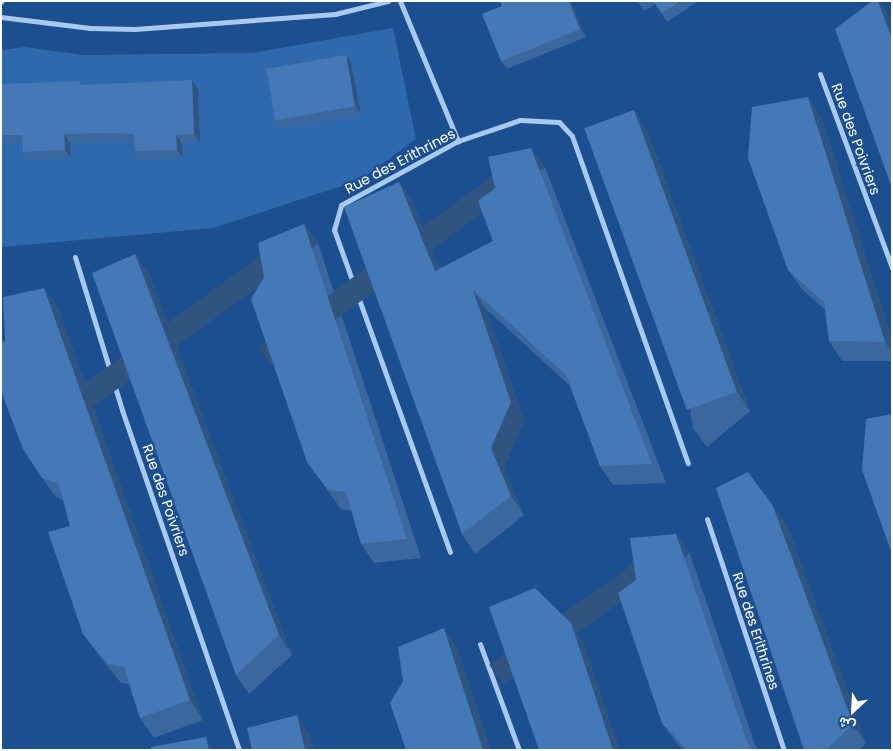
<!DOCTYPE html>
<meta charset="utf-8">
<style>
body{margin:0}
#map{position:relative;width:893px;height:751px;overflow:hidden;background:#1b4f8f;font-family:Poppins,Vazirmatn,sans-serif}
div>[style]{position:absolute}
.green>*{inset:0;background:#2e69ad}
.minor>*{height:5px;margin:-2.5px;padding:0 2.5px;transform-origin:2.5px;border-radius:2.5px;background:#a9c9ee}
.wall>*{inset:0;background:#3a679d}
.shaded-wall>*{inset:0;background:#305480;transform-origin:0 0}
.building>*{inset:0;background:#4478b7;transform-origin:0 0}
span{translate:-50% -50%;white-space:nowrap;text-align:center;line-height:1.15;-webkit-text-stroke:4.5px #1b4f8f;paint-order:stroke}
.street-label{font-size:14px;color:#fff}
.frame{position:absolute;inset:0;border:2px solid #fff;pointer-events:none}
.north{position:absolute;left:828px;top:686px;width:50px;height:50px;-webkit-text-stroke:4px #1b4f8f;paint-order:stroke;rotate:205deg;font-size:14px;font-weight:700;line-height:20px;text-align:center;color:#fff}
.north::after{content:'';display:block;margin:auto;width:18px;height:22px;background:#fff;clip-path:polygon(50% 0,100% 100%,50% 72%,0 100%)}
</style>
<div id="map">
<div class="green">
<i style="clip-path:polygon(393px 28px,416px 139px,360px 180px,213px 228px,1px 247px,1px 50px,26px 47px,82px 55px,253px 53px)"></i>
</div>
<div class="minor">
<i style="left:400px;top:1px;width:152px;rotate:67.5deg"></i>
<i style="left:1px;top:2px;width:1px;rotate:-45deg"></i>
<i style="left:1px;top:17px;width:90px;rotate:7deg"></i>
<i style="left:90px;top:28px;width:45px;rotate:1.3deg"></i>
<i style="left:135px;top:29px;width:201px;rotate:-4.3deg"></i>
<i style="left:335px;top:14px;width:55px;rotate:-13.8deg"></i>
<i style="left:820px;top:74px;width:207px;rotate:69.6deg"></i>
<i style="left:75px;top:257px;width:160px;rotate:72.9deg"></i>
<i style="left:122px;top:410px;width:360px;rotate:71deg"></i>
<i style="left:707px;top:519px;width:243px;rotate:71.6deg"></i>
<i style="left:450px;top:552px;width:342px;rotate:-109.8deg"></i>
<i style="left:334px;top:230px;width:26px;rotate:-74deg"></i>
<i style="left:341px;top:205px;width:133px;rotate:-28.7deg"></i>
<i style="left:458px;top:141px;width:65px;rotate:-18.7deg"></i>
<i style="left:520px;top:120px;width:39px;rotate:3deg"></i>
<i style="left:559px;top:122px;width:19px;rotate:47deg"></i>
<i style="left:572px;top:136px;width:347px;rotate:70.5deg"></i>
<i style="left:480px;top:644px;width:113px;rotate:69.8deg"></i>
</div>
<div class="wall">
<i style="clip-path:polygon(571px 1px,586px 37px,507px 69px,501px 61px)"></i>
<i style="clip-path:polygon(637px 1px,699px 1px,667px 22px,655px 4px,644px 11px)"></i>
<i style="clip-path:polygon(346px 55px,351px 63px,361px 114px,281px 128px,275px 120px)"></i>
<i style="clip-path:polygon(1px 84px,83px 85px,198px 89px,200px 142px,182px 143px,183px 158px,141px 160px,135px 151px,135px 142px,118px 141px,70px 143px,71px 158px,29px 160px,23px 152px,23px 143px,1px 144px)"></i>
<i style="clip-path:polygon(821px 116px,892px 340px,892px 361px,842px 361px,829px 341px,825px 310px,802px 289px,788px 270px)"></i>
<i style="clip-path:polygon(647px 130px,750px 411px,707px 447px,693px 428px)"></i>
<i style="clip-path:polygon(531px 148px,545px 167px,666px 483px,613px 485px,600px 466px,570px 386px,486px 309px,524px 421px,504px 467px,524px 515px,475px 554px,462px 534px,399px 182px,412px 201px,440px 269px,493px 241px,495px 188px)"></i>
<i style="clip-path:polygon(304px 224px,318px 243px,421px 558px,374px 563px,361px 544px,352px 511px,341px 509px,307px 462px)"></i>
<i style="clip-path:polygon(135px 254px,149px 273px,292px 655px,249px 694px,236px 675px)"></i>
<i style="clip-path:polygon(58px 307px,203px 720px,154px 738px,140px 718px,129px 684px,121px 683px,97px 653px,83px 634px,70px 526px,63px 500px,56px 497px,42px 478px,5px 341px)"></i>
<i style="clip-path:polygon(787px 525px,866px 743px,860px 750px,804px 750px)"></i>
<i style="clip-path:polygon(676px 534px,690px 554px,757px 750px,683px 750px,676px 742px,662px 723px)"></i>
</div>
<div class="shaded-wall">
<i style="clip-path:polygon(569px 1px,571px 1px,586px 37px,580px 29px)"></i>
<i style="clip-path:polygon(878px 1px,879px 1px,890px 17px,892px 21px,892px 39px)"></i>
<i style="clip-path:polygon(346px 55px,351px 63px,361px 114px,355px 106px)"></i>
<i style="clip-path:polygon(192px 80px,198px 89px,200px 142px,194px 134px)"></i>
<i style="clip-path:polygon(808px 97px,821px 116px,892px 340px,892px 352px,885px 342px)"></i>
<i style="clip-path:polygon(634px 110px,647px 130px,750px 411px,737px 392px)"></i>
<i style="clip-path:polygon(64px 134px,70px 143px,71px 158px,65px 150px)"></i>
<i style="clip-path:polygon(176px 135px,182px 143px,183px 158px,177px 150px)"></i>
<i style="left:531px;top:148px;width:24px;height:338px;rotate:54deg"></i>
<i style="clip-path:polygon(399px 182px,412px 201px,449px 290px,435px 271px)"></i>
<i style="left:304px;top:224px;width:24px;height:331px;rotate:54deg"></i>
<i style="clip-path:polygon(135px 254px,149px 273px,292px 655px,279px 635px)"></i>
<i style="clip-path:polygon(44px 288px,58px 307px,203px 720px,190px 700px)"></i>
<i style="clip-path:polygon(473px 290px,486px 309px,524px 421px,504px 467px,524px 515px,511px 496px,491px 448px)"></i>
<i style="clip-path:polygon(773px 506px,787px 525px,866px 743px,853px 724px)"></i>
<i style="left:676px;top:534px;width:24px;height:228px;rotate:55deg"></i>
<i style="clip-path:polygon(571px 623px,584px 643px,620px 750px,613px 750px)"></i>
<i style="clip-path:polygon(444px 628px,457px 647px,491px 750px,483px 750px)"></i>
<i style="clip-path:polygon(297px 715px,310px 734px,314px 750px,305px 750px)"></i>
<i style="clip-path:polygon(206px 737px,214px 750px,209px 750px)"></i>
</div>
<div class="building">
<i style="clip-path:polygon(500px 1px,569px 1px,580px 29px,501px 61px,482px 14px,502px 6px)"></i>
<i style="clip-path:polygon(653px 1px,681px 1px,662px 13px)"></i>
<i style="clip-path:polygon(872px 1px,878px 1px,892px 39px,892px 188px,835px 29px)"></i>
<i style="left:346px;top:55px;width:52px;height:81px;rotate:80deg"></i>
<i style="clip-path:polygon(192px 80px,194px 134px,176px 135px,177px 150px,135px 151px,134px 134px,113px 133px,64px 134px,65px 150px,23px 152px,22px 135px,1px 135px,1px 84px,80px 81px,80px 85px)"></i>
<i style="clip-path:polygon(808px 97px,885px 342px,829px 341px,824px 302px,788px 270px,748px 158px,752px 107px)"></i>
<i style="left:634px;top:110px;width:300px;height:53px;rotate:70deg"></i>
<i style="clip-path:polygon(531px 148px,652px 464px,600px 466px,566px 375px,473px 290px,511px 402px,491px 448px,511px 496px,462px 534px,344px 207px,399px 182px,435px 271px,493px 241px,478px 201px,495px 188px,488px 157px)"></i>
<i style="clip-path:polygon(304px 224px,407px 539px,361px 544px,346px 492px,328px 490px,307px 462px,251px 299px,264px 277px,258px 243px)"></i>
<i style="clip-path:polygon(135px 254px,279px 635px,236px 675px,92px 273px)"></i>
<i style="clip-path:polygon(44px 288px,190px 700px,140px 718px,124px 667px,108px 664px,83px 634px,48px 532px,70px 526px,59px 484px,42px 478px,23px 449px,1px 391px,1px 342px,5px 341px,3px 297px)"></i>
<i style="clip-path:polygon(892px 414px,892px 554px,862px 470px,866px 419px)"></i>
<i style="clip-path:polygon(748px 472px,773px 506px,853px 724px,826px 750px,804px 750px,716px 488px)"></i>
<i style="clip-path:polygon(676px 534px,750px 750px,687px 750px,662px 723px,618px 593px,636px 580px,630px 538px)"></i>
<i style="clip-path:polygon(535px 588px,571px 623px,613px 750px,539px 750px,489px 607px)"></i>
<i style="clip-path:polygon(444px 628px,483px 750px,406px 750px,390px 703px,403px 681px,398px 647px)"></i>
<i style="clip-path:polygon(297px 715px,305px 750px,252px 750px,247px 728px)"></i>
<i style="clip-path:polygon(206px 737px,209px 750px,151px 750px,151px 747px)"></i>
</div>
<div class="street-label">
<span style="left:856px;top:139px;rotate:70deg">Rue des Poivriers</span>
<span style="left:400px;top:161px;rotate:-28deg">Rue des Erithrines</span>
<span style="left:166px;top:500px;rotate:71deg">Rue des Poivriers</span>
<span style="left:756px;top:631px;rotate:72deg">Rue des Erithrines</span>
</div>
<div class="frame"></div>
<div class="north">ش</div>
</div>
